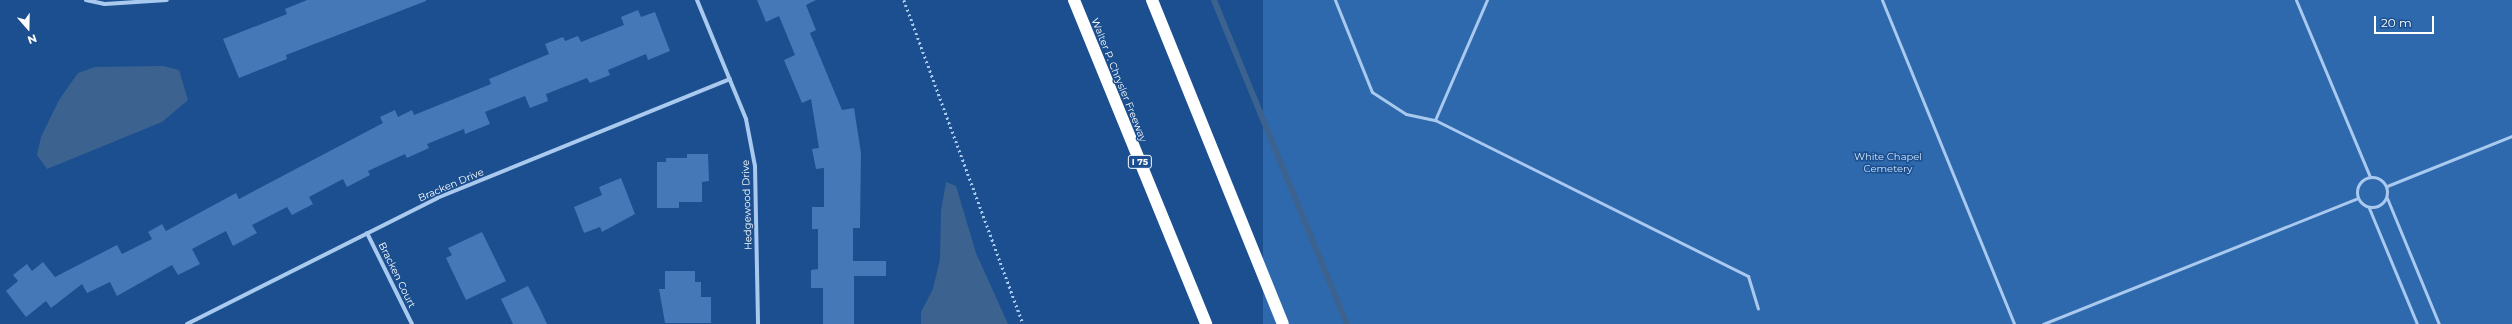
<!DOCTYPE html>
<style>
body{margin:0}
#map{position:relative;width:2512px;height:324px;overflow:hidden;background:#1b4f8f;font-family:Montserrat,sans-serif}
div>[style]{position:absolute}
.green>*{inset:0;background:#2e69ad;transform-origin:0 0}
.water>*{inset:0;background:#3c6290}
.stream>*{height:6px;margin:-3px;padding:0 3px;transform-origin:3px;border-radius:3px;background:#3c6290}
.building>*{inset:0;background:#4478b7}
.path>*{height:2.5px;margin-top:-1.25px;transform-origin:0;background:repeating-linear-gradient(90deg,#a9c9ee 0 2px,transparent 0 5px)}
.lane>*{height:3px;margin:-1.5px;padding:0 1.5px;transform-origin:1.5px;border-radius:1.5px;background:#a9c9ee}
.lane>.ring{margin:-1.5px;padding:0;box-sizing:content-box;background:none;border:3px solid #a9c9ee;border-radius:50%}
.street>*{height:4px;margin:-2px;padding:0 2px;transform-origin:2px;border-radius:2px;background:#a9c9ee}
.highway>*{height:12px;margin:-6px;padding:0 6px;transform-origin:6px;border-radius:6px;background:#fff}
span{translate:-50% -50%;white-space:nowrap;text-align:center;line-height:1.15;-webkit-text-stroke:3px #1b4f8f;paint-order:stroke}
.shield-label span{padding:1px 3px;background:#1b4f8f;border:1px solid;border-radius:3px;-webkit-text-stroke-width:0}
.shield-label{font-size:9px;color:#fff;font-weight:700}
.street-label{font-size:10px;color:#fff}
.park-label{font-size:10px;color:#cfe3fa}
.north{position:absolute;left:8px;top:8px;width:40px;height:40px;-webkit-text-stroke:3px #1b4f8f;paint-order:stroke;rotate:160deg;font-size:11px;font-weight:700;line-height:16px;text-align:center;color:#fff}
.north::after{content:'';display:block;margin:auto;width:14px;height:18px;background:#fff;clip-path:polygon(50% 0,100% 100%,50% 72%,0 100%)}
.scale{position:absolute;left:2374px;top:16px;width:60px;height:18px;box-sizing:border-box;border:2px solid #fff;border-top:0;padding-left:5px;font-size:12px;line-height:14px;white-space:nowrap;color:#fff;-webkit-text-stroke:3px #1b4f8f;paint-order:stroke}
</style>
<div id="map">
<div class="green">
<i style="left:1263px;top:0;width:1249px;height:350px"></i>
</div>
<div class="water">
<i style="clip-path:polygon(163px 66px,179px 70px,188px 100px,162px 122px,47px 169px,37px 155px,41px 137px,59px 100px,78px 73px,95px 67px)"></i>
<i style="clip-path:polygon(946px 182px,956px 186px,976px 253px,1008px 324px,921px 324px,921px 312px,933px 289px,940px 259px,941px 211px)"></i>
</div>
<div class="stream">
<i style="left:1214px;top:0;width:350px;rotate:67.7deg"></i>
</div>
<div class="building">
<i style="clip-path:polygon(307px 0,426px 0,426px 1px,286px 55px,287px 59px,239px 78px,223px 39px,287px 14px,285px 9px)"></i>
<i style="clip-path:polygon(757px 0,816px 0,806px 5px,816px 30px,810px 33px,842px 110px,854px 108px,861px 153px,860px 228px,853px 228px,853px 261px,886px 261px,886px 276px,854px 276px,854px 324px,823px 324px,823px 288px,811px 288px,811px 270px,818px 269px,818px 229px,812px 229px,812px 207px,824px 207px,824px 168px,816px 169px,812px 149px,819px 148px,811px 99px,802px 103px,784px 60px,795px 55px,779px 16px,766px 22px)"></i>
<i style="clip-path:polygon(638px 10px,641px 17px,655px 12px,670px 51px,648px 60px,646px 54px,608px 70px,610px 75px,590px 83px,587px 78px,546px 94px,548px 101px,530px 108px,525px 96px,485px 112px,490px 124px,465px 134px,464px 129px,427px 144px,429px 148px,407px 158px,405px 154px,368px 171px,370px 175px,347px 187px,343px 179px,309px 197px,313px 204px,292px 215px,287px 207px,252px 225px,257px 233px,233px 246px,226px 231px,192px 249px,200px 264px,178px 275px,172px 265px,117px 296px,110px 282px,87px 293px,82px 284px,51px 308px,46px 301px,26px 317px,6px 291px,18px 281px,13px 275px,27px 264px,32px 271px,43px 262px,55px 277px,117px 245px,122px 254px,152px 239px,148px 232px,162px 224px,166px 231px,236px 193px,239px 199px,383px 123px,380px 117px,395px 110px,398px 117px,412px 110px,414px 115px,491px 84px,489px 79px,549px 54px,545px 44px,563px 37px,565px 41px,578px 36px,581px 42px,624px 25px,621px 17px)"></i>
<i style="clip-path:polygon(687px 154px,708px 154px,709px 181px,702px 182px,702px 202px,679px 202px,679px 208px,657px 208px,657px 162px,666px 162px,666px 158px,687px 158px)"></i>
<i style="clip-path:polygon(621px 178px,635px 214px,602px 232px,600px 227px,584px 233px,574px 207px,602px 195px,599px 187px)"></i>
<i style="clip-path:polygon(482px 232px,506px 281px,466px 300px,446px 258px,452px 255px,448px 248px)"></i>
<i style="clip-path:polygon(665px 271px,695px 271px,695px 282px,701px 282px,701px 297px,711px 297px,711px 323px,665px 323px,659px 289px,665px 289px)"></i>
<i style="clip-path:polygon(528px 286px,540px 309px,547px 324px,513px 324px,501px 299px)"></i>
</div>
<div class="path">
<i style="left:904px;top:0;width:345px;rotate:69.8deg"></i>
</div>
<div class="lane">
<i style="left:1335px;top:0;width:99px;rotate:68.1deg"></i>
<i style="left:1372px;top:92px;width:40px;rotate:32.9deg"></i>
<i style="left:1406px;top:114px;width:30px;rotate:12deg"></i>
<i style="left:1435px;top:120px;width:131px;rotate:-66.6deg"></i>
<i style="left:1882px;top:0;width:350px;rotate:67.8deg"></i>
<i style="left:2296px;top:0;width:192px;rotate:67.3deg"></i>
<i style="left:1435px;top:120px;width:350px;rotate:26.5deg"></i>
<i style="left:1748px;top:276px;width:34px;rotate:73deg"></i>
<i class="ring" style="left:2357px;top:177px;width:27px;height:27px"></i>
<i style="left:2387px;top:186px;width:135px;rotate:-21.8deg"></i>
<i style="left:2387px;top:198px;width:136px;rotate:67.6deg"></i>
<i style="left:2369px;top:208px;width:126px;rotate:67.5deg"></i>
<i style="left:2043px;top:324px;width:339px;rotate:-21.8deg"></i>
</div>
<div class="street">
<i style="left:86px;top:0;width:19px;rotate:12deg"></i>
<i style="left:105px;top:4px;width:62px;rotate:-3.7deg"></i>
<i style="left:697px;top:0;width:129px;rotate:67.6deg"></i>
<i style="left:746px;top:119px;width:48px;rotate:79.2deg"></i>
<i style="left:755px;top:166px;width:158px;rotate:88.9deg"></i>
<i style="left:367px;top:233px;width:102px;rotate:63.7deg"></i>
<i style="left:187px;top:324px;width:280px;rotate:-26.7deg"></i>
<i style="left:437px;top:198px;width:316px;rotate:-22.1deg"></i>
</div>
<div class="highway">
<i style="left:1074px;top:0;width:350px;rotate:67.8deg"></i>
<i style="left:1152px;top:0;width:349px;rotate:68deg"></i>
</div>
<div class="shield-label">
<span style="left:1140px;top:162px">I 75</span>
</div>
<div class="street-label">
<span style="left:1119px;top:80px;rotate:68deg">Walter P. Chrysler Freeway</span>
<span style="left:451px;top:185px;rotate:-23deg">Bracken Drive</span>
<span style="left:747px;top:205px;rotate:-92deg">Hedgewood Drive</span>
<span style="left:397px;top:275px;rotate:64deg">Bracken Court</span>
</div>
<div class="park-label">
<span style="left:1888px;top:162px">White Chapel<br>Cemetery</span>
</div>
<div class="north">N</div>
<div class="scale">20 m</div>
</div>
